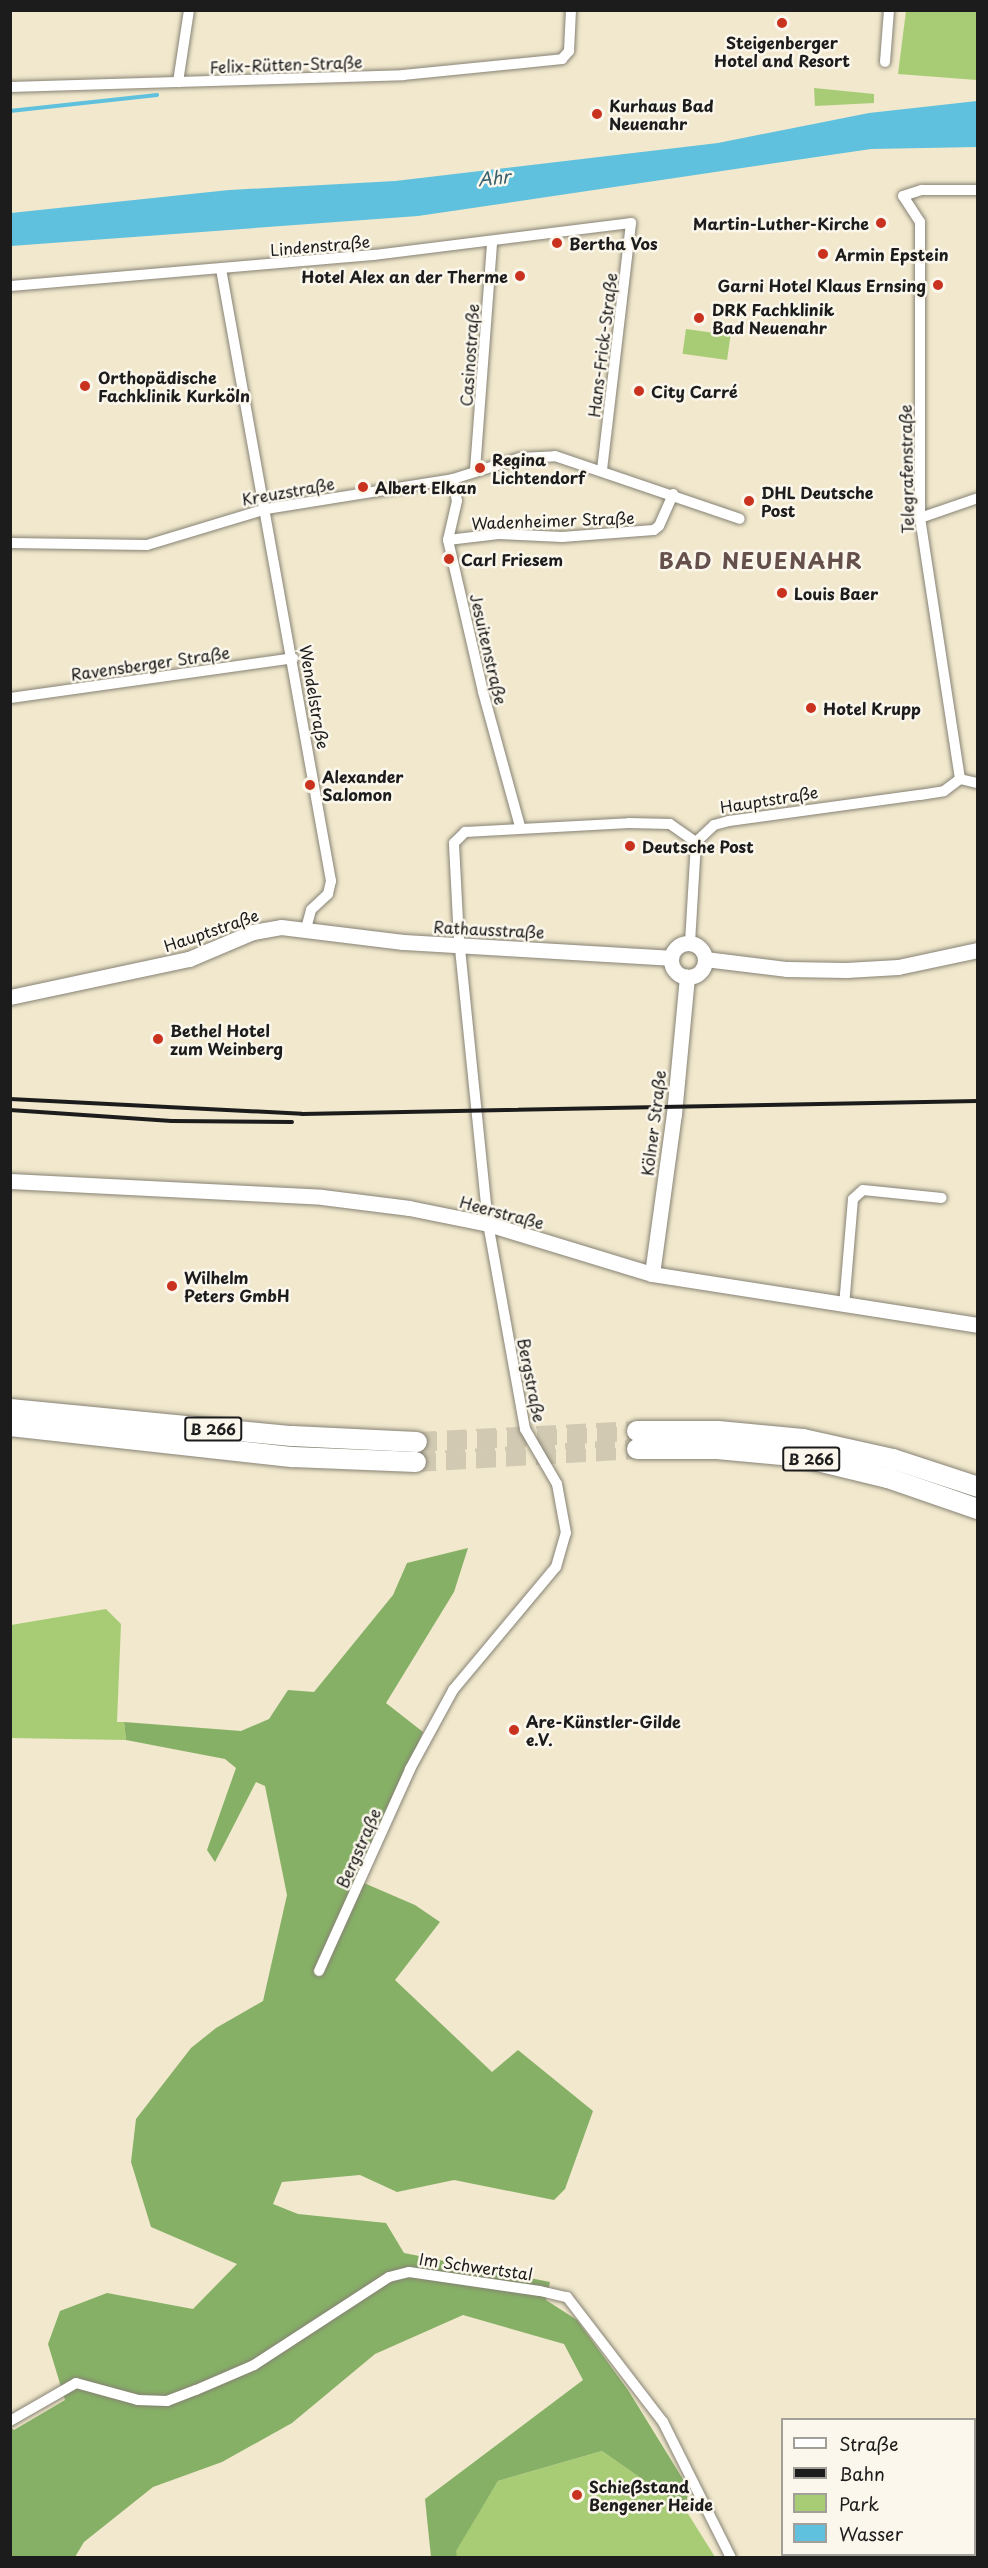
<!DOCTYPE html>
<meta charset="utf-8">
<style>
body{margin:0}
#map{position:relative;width:988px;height:2568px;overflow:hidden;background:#f1e8cd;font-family:"Playpen Sans",sans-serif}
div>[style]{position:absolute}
.green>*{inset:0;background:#a8cc75;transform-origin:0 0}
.forest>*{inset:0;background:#86b066}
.water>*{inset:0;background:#5fc1dd}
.stream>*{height:4px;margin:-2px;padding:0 2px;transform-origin:2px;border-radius:2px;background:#5fc1dd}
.highway-tunnel>*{height:20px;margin-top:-10px;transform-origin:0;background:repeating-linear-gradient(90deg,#d1c9b2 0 20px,transparent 0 30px)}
.roads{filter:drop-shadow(0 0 2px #868274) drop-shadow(0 0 2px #868274)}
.street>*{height:10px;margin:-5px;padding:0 5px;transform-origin:5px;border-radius:5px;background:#fff}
.secondary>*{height:15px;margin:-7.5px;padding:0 7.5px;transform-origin:7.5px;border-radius:7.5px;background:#fff}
.secondary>.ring{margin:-7.5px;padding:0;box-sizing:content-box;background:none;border:15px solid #fff;border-radius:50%}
.highway>*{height:20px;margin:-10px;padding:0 10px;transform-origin:10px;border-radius:10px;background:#fff}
.rail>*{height:4px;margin:-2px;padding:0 2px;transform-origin:2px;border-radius:2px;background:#1c1c1c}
.dots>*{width:16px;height:16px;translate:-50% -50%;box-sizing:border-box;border:3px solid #fbf7ec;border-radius:50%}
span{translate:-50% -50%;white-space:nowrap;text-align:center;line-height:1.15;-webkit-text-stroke:5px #fbf7ec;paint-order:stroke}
.shield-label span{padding:2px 4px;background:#fbf7ec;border:2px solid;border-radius:4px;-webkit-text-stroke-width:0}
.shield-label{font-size:15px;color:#1c1c1c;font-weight:700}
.poi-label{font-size:16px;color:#1c1c1c;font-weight:700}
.left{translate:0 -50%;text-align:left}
.right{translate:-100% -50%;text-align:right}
.street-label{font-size:16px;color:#1c1c1c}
.water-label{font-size:18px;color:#375e69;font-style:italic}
.district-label{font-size:22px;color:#65504c;font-weight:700;letter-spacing:1.5px}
.frame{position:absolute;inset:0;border:12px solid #1c1c1c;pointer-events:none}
.legend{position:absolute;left:781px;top:2418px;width:195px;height:138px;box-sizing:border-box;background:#fbf7ec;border:2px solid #a29f99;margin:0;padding:8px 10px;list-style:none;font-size:18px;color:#1c1c1c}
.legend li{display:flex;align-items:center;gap:12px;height:30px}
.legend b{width:30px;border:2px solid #a29f99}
</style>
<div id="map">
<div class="green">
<i style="clip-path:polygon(906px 11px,977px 11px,977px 80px,898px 74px)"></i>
<i style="clip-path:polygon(814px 88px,874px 94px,874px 103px,815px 106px)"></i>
<i style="left:686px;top:329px;width:45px;height:25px;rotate:8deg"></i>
<i style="clip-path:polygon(106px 1609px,121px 1624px,117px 1722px,124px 1722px,126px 1740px,11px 1738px,11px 1625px)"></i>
<i style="clip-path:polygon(602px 2451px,685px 2509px,715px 2557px,457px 2558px,455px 2551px,498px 2481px)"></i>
</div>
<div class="forest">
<i style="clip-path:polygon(468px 1548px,454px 1592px,386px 1703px,423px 1732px,357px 1880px,415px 1905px,440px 1922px,395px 1980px,492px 2072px,518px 2050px,593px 2111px,565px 2189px,554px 2200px,454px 2180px,397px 2192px,360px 2175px,282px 2182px,273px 2204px,298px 2214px,386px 2223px,404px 2253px,550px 2282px,546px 2300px,577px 2320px,628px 2390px,689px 2489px,685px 2509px,602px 2451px,498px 2481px,456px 2551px,457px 2557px,431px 2557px,425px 2499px,583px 2380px,564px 2344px,463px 2315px,375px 2354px,292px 2423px,222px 2462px,153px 2487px,84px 2542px,75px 2557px,11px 2557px,10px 2427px,14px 2430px,65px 2400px,48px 2344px,60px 2311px,107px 2293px,193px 2309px,237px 2264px,151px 2227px,131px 2162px,136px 2119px,191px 2048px,216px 2028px,263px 2001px,287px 1895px,265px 1786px,256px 1782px,215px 1862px,207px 1850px,236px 1768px,225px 1759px,126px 1740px,124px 1722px,241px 1731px,269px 1719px,288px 1690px,314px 1692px,393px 1595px,407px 1563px)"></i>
</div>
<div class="water">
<i style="clip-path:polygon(977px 101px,977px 147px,871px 149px,418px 216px,11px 246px,11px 213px,229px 190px,395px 181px,718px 143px,869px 113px)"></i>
</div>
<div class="stream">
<i style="left:10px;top:111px;width:148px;rotate:-6.2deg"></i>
</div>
<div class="highway-tunnel">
<i style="left:417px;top:1442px;width:220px;rotate:-2.9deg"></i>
<i style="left:416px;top:1462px;width:221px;rotate:-3.4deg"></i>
</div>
<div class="roads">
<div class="street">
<i style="left:885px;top:62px;width:52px;rotate:-85.6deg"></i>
<i style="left:178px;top:82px;width:73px;rotate:-81.3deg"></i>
<i style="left:10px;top:87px;width:393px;rotate:-1.7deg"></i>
<i style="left:403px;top:75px;width:160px;rotate:-5.7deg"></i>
<i style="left:562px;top:59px;width:11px;rotate:-49deg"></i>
<i style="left:569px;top:51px;width:41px;rotate:-87.2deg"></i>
<i style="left:221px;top:269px;width:622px;rotate:79.81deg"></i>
<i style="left:331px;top:881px;width:13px;rotate:103deg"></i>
<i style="left:328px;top:894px;width:23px;rotate:137deg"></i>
<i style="left:311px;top:910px;width:20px;rotate:105deg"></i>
<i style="left:10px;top:286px;width:365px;rotate:-4.9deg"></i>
<i style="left:374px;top:255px;width:259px;rotate:-7.1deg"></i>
<i style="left:631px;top:223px;width:249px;rotate:96.7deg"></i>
<i style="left:475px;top:470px;width:229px;rotate:-85.7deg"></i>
<i style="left:453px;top:479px;width:22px;rotate:80deg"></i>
<i style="left:457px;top:501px;width:40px;rotate:103deg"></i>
<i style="left:448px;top:540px;width:156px;rotate:77deg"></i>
<i style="left:483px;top:692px;width:139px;rotate:74.6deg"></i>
<i style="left:920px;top:518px;width:61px;rotate:-19deg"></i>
<i style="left:448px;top:540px;width:51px;rotate:-6.7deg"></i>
<i style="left:499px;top:534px;width:63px;rotate:2.7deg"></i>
<i style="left:562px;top:537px;width:92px;rotate:-4.4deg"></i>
<i style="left:654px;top:530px;width:6px;rotate:-39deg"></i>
<i style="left:659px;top:526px;width:35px;rotate:-66deg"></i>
<i style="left:10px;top:543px;width:137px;rotate:0.8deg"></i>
<i style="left:147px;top:545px;width:124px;rotate:-16.8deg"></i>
<i style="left:266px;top:509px;width:189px;rotate:-9.1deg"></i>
<i style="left:453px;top:479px;width:70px;rotate:-17.4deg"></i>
<i style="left:520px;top:458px;width:35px;rotate:-3deg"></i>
<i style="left:555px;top:456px;width:195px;rotate:18.8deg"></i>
<i style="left:10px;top:698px;width:286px;rotate:-8deg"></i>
<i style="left:960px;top:779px;width:264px;rotate:-98.7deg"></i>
<i style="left:920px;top:518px;width:296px;rotate:-90deg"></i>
<i style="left:920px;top:222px;width:31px;rotate:-123deg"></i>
<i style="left:903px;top:196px;width:20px;rotate:-18deg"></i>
<i style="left:922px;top:190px;width:56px"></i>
<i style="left:696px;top:842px;width:25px;rotate:-43deg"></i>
<i style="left:714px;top:825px;width:16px;rotate:-15deg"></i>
<i style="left:729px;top:821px;width:193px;rotate:-7.8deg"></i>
<i style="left:920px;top:795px;width:24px;rotate:-9deg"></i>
<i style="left:944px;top:791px;width:20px;rotate:-37deg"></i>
<i style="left:960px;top:779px;width:18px;rotate:13deg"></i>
<i style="left:690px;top:943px;width:101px;rotate:-86.6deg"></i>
<i style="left:844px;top:1306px;width:107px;rotate:-85.2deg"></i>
<i style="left:853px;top:1199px;width:13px;rotate:-42deg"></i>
<i style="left:863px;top:1190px;width:79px;rotate:5.8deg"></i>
<i style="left:319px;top:1971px;width:222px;rotate:-65.7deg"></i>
<i style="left:410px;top:1769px;width:90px;rotate:-61.4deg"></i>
<i style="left:453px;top:1690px;width:160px;rotate:-50.1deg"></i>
<i style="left:556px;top:1567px;width:35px;rotate:-74deg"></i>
<i style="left:566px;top:1533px;width:50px;rotate:-100.4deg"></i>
<i style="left:557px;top:1484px;width:64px;rotate:-120.2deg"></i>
<i style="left:525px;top:1429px;width:208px;rotate:-100.2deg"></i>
<i style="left:488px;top:1224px;width:285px;rotate:-95.8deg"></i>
<i style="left:459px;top:940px;width:97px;rotate:-93deg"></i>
<i style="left:454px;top:843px;width:16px;rotate:-45deg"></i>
<i style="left:465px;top:832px;width:164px;rotate:-3.1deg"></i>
<i style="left:629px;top:823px;width:41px;rotate:1.4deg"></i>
<i style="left:670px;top:824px;width:32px;rotate:35deg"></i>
<i style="left:10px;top:2421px;width:76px;rotate:-29.9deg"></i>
<i style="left:76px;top:2383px;width:64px;rotate:15.3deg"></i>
<i style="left:138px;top:2400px;width:29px;rotate:2deg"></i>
<i style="left:167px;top:2401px;width:31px;rotate:-21deg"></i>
<i style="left:196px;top:2390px;width:63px;rotate:-23.3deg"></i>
<i style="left:254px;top:2365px;width:161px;rotate:-33.1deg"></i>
<i style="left:389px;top:2277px;width:21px;rotate:-14deg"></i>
<i style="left:409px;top:2272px;width:132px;rotate:8.3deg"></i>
<i style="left:540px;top:2291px;width:28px;rotate:13deg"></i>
<i style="left:567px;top:2297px;width:158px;rotate:52.5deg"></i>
<i style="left:663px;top:2422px;width:152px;rotate:63.4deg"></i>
</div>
<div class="secondary">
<i class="ring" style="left:671px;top:943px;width:19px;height:19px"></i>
<i style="left:705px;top:959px;width:83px;rotate:7deg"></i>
<i style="left:787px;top:969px;width:59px;rotate:1deg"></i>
<i style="left:846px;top:970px;width:52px;rotate:-3.3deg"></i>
<i style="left:898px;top:967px;width:82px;rotate:-12deg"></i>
<i style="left:10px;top:997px;width:183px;rotate:-12deg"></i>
<i style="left:189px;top:959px;width:69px;rotate:-22.9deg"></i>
<i style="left:253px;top:932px;width:28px;rotate:-10deg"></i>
<i style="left:281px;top:927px;width:123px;rotate:7deg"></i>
<i style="left:403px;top:942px;width:268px;rotate:3.4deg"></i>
<i style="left:10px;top:1181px;width:312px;rotate:2.9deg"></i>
<i style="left:322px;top:1197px;width:88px;rotate:7.2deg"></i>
<i style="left:409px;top:1208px;width:81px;rotate:11.4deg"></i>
<i style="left:488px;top:1224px;width:171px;rotate:17deg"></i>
<i style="left:652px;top:1274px;width:330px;rotate:8.9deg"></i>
<i style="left:652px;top:1274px;width:162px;rotate:-82.2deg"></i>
<i style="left:674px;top:1114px;width:138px;rotate:-84.6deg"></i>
</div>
<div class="highway">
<i style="left:10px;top:1409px;width:283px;rotate:5.5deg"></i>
<i style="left:292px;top:1436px;width:125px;rotate:2.7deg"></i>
<i style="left:10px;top:1426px;width:285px;rotate:6.3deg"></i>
<i style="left:293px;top:1457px;width:123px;rotate:2.3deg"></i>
<i style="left:637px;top:1431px;width:81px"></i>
<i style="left:718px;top:1431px;width:85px;rotate:5.4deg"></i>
<i style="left:803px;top:1439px;width:92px;rotate:12.5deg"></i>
<i style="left:893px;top:1459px;width:89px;rotate:18.2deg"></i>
<i style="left:637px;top:1449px;width:80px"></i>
<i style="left:717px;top:1449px;width:84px;rotate:5.4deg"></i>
<i style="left:801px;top:1457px;width:89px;rotate:13.6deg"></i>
<i style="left:888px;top:1478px;width:95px;rotate:19deg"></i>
</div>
</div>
<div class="rail">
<i style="left:10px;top:1099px;width:292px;rotate:2.9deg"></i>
<i style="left:302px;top:1114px;width:676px;rotate:-1.1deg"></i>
<i style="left:10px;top:1110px;width:162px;rotate:3.9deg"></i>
<i style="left:172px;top:1121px;width:120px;rotate:0.5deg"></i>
</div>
<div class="dots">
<i style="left:782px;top:23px;background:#c8321e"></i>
<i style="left:597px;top:114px;background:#c8321e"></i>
<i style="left:881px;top:223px;background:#c8321e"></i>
<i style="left:557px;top:243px;background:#c8321e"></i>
<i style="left:823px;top:254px;background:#c8321e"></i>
<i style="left:520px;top:276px;background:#c8321e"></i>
<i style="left:938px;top:285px;background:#c8321e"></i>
<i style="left:699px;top:318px;background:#c8321e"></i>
<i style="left:85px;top:386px;background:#c8321e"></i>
<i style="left:639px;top:391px;background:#c8321e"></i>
<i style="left:480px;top:468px;background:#c8321e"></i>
<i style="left:363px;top:487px;background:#c8321e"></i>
<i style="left:749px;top:501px;background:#c8321e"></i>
<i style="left:449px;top:559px;background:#c8321e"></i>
<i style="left:782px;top:593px;background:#c8321e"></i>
<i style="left:811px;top:708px;background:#c8321e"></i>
<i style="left:310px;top:785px;background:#c8321e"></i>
<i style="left:630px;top:846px;background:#c8321e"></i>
<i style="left:158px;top:1039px;background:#c8321e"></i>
<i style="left:172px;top:1286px;background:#c8321e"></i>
<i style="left:514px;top:1730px;background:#c8321e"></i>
<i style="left:577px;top:2495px;background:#c8321e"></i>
</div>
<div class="shield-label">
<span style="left:213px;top:1429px">B 266</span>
<span style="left:811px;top:1459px">B 266</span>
</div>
<div class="poi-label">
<span style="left:782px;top:51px">Steigenberger<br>Hotel and Resort</span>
<span class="left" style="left:609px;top:114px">Kurhaus Bad<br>Neuenahr</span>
<span class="right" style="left:869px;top:223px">Martin-Luther-Kirche</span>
<span class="left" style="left:569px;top:243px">Bertha Vos</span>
<span class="left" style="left:835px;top:254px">Armin Epstein</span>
<span class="right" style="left:508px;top:276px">Hotel Alex an der Therme</span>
<span class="right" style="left:926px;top:285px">Garni Hotel Klaus Ernsing</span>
<span class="left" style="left:712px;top:318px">DRK Fachklinik<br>Bad Neuenahr</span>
<span class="left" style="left:98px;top:386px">Orthopädische<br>Fachklinik Kurköln</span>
<span class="left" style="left:651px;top:391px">City Carré</span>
<span class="left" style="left:492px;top:468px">Regina<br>Lichtendorf</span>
<span class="left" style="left:375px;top:487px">Albert Elkan</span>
<span class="left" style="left:761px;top:501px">DHL Deutsche<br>Post</span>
<span class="left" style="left:461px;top:559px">Carl Friesem</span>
<span class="left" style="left:794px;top:593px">Louis Baer</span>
<span class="left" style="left:823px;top:708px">Hotel Krupp</span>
<span class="left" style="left:322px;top:785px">Alexander<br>Salomon</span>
<span class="left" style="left:642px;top:846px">Deutsche Post</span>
<span class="left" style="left:170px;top:1039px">Bethel Hotel<br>zum Weinberg</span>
<span class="left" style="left:184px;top:1286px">Wilhelm<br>Peters GmbH</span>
<span class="left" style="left:526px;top:1730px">Are-Künstler-Gilde<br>e.V.</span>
<span class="left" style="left:589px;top:2495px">Schießstand<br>Bengener Heide</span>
</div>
<div class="street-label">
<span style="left:286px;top:64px;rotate:-2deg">Felix-Rütten-Straße</span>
<span style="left:320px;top:245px;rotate:-5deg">Lindenstraße</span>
<span style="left:602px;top:345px;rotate:-83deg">Hans-Frick-Straße</span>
<span style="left:469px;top:355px;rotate:-86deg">Casinostraße</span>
<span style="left:906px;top:469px;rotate:-91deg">Telegrafenstraße</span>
<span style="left:288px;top:491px;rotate:-10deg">Kreuzstraße</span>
<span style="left:553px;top:520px;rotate:-2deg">Wadenheimer Straße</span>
<span style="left:489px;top:649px;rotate:77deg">Jesuitenstraße</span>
<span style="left:150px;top:663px;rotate:-8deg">Ravensberger Straße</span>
<span style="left:315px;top:697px;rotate:80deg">Wendelstraße</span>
<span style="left:769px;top:799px;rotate:-9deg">Hauptstraße</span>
<span style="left:489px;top:929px;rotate:3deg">Rathausstraße</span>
<span style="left:211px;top:930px;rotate:-19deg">Hauptstraße</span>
<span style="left:653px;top:1123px;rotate:-83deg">Kölner Straße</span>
<span style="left:502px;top:1212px;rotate:15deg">Heerstraße</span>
<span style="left:532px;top:1380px;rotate:79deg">Bergstraße</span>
<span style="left:358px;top:1848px;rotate:-66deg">Bergstraße</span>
<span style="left:476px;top:2266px;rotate:8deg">Im Schwertstal</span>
</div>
<div class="water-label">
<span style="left:494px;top:178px;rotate:-6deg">Ahr</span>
</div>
<div class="district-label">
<span style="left:761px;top:560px">BAD NEUENAHR</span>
</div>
<div class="frame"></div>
<ul class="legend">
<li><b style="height:8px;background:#fff"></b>Straße</li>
<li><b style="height:8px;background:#1c1c1c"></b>Bahn</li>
<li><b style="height:16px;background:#a8cc75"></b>Park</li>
<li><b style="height:16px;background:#5fc1dd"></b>Wasser</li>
</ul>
</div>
